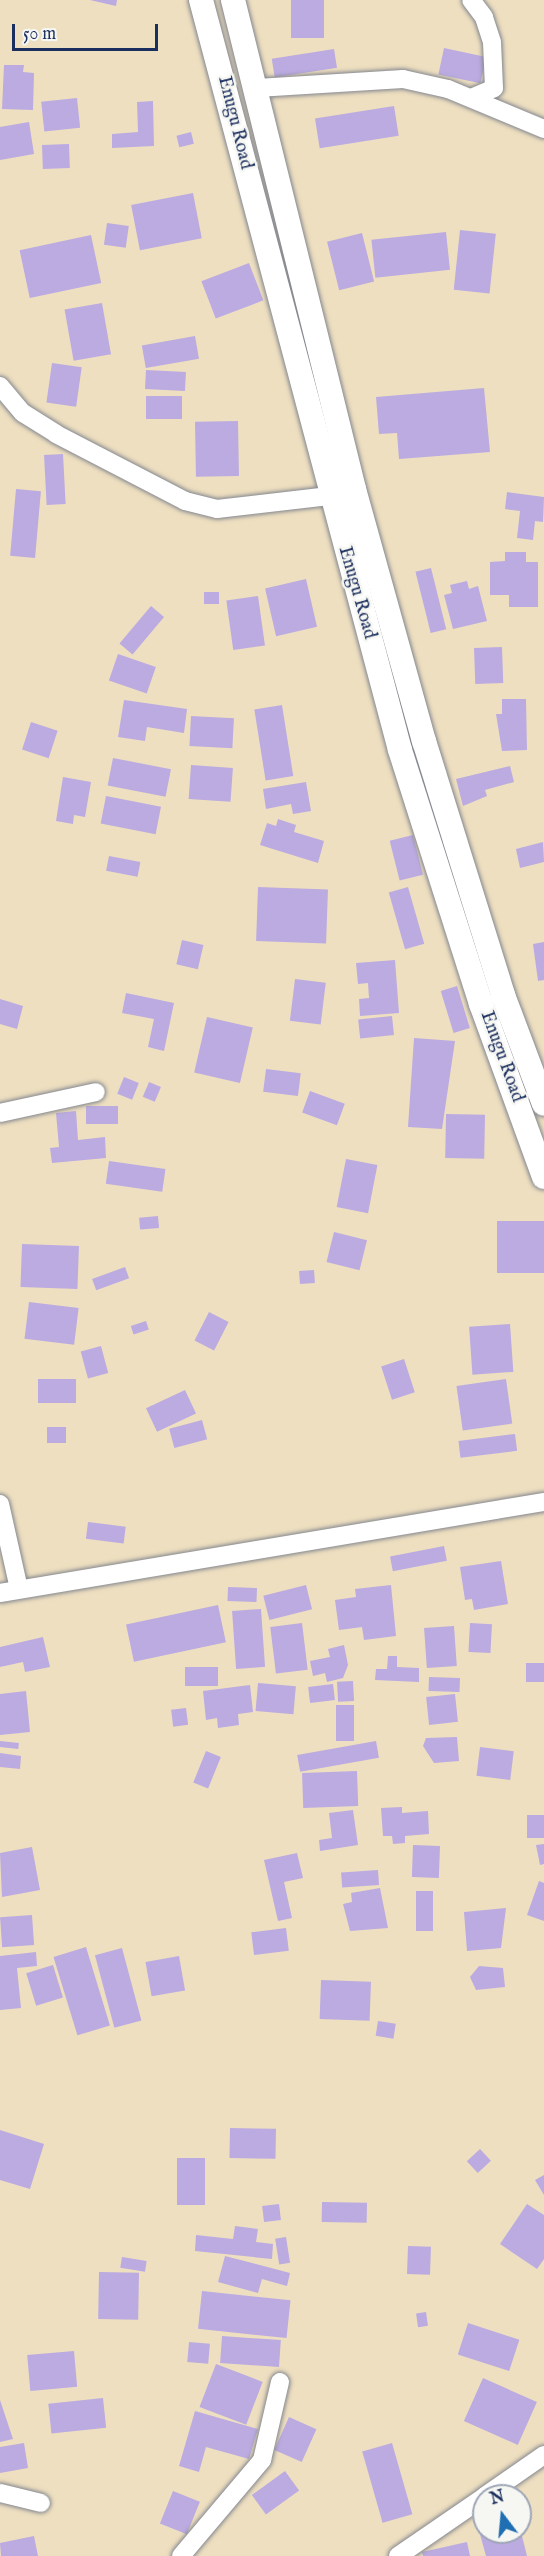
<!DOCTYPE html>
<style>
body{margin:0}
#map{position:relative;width:544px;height:2556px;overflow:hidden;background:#eedfc0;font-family:"IM FELL English",serif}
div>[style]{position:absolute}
.building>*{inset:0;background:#bbabe1;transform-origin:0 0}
.roads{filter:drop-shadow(0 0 2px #84878f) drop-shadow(0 0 2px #84878f)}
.minor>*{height:18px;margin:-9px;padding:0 9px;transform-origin:9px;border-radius:9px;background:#fff}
.major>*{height:24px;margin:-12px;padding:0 12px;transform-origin:12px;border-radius:12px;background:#fff}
span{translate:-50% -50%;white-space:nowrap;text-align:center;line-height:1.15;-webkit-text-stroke:5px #f6f6f2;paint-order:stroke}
.street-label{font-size:18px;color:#1b2f5e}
.north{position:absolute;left:472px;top:2484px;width:60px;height:60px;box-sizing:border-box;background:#f6f6f2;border:2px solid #9ea6b7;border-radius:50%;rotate:344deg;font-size:16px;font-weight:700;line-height:24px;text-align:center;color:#1b2f5e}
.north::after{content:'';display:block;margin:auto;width:21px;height:27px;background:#1f6fb2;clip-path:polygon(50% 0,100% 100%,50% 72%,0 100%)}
.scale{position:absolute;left:12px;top:24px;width:146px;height:27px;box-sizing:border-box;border:3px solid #1b2f5e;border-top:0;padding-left:8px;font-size:18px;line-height:21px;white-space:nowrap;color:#1b2f5e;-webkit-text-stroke:4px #f6f6f2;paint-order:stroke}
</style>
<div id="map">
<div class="building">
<i style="clip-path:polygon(90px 0,117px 0,116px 6px)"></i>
<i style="left:291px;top:0;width:33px;height:38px"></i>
<i style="left:444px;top:48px;width:43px;height:27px;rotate:12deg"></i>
<i style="left:334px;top:49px;width:19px;height:63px;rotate:81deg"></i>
<i style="clip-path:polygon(4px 65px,24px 65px,23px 72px,34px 73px,33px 110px,2px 109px)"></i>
<i style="left:77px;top:98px;width:30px;height:36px;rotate:84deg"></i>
<i style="clip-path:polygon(153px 101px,154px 146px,112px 148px,112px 134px,138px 132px,137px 102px)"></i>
<i style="left:394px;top:106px;width:30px;height:80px;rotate:81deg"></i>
<i style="clip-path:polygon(29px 122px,34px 154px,0 160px,0 127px)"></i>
<i style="left:191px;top:132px;width:12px;height:15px;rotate:76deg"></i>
<i style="left:69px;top:144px;width:24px;height:27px;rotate:88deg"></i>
<i style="left:193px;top:193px;width:46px;height:63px;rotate:79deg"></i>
<i style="left:107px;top:223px;width:22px;height:22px;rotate:8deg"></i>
<i style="left:460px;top:230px;width:36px;height:60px;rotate:6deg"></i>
<i style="left:446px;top:232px;width:38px;height:75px;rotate:84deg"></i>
<i style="left:362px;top:233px;width:50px;height:36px;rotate:76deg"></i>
<i style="left:91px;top:235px;width:49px;height:73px;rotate:78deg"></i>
<i style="left:249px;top:263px;width:40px;height:51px;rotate:69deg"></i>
<i style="left:102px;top:303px;width:52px;height:38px;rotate:80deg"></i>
<i style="left:195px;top:336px;width:23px;height:54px;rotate:80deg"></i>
<i style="left:52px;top:363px;width:30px;height:40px;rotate:8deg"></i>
<i style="left:146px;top:370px;width:40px;height:19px;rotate:3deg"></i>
<i style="clip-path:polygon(484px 388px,490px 452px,399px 459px,397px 433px,379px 434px,376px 397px)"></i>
<i style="left:146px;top:396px;width:36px;height:23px"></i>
<i style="left:238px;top:421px;width:55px;height:43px;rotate:89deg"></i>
<i style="left:63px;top:454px;width:50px;height:19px;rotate:87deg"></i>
<i style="left:16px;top:489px;width:25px;height:67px;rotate:5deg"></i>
<i style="clip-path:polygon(507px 492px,544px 497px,543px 522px,535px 521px,533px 540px,517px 538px,520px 511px,505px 509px)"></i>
<i style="clip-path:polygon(505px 552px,526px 552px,526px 562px,538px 562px,538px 607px,509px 607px,509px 595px,490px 595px,490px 562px,505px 561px)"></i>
<i style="left:431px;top:568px;width:63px;height:16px;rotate:76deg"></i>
<i style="left:306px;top:579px;width:49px;height:42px;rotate:77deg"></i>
<i style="clip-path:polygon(467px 581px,469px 589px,478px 586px,487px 621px,453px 629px,444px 595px,452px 593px,450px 585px)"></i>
<i style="left:204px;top:592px;width:15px;height:12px"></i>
<i style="left:258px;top:596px;width:50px;height:32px;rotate:82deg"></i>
<i style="left:151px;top:606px;width:17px;height:49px;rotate:40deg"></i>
<i style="left:502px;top:647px;width:36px;height:28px;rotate:88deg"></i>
<i style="left:118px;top:654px;width:40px;height:28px;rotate:19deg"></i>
<i style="clip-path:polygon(502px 699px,526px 699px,527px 750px,502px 751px,496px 714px,502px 714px)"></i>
<i style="clip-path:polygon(124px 700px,187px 709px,184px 733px,147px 727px,145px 741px,118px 737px)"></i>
<i style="left:282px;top:705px;width:72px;height:28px;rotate:81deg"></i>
<i style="left:191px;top:716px;width:43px;height:30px;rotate:3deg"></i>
<i style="left:31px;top:722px;width:28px;height:29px;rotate:18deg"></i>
<i style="left:113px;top:758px;width:59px;height:28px;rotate:11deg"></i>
<i style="left:191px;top:765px;width:42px;height:34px;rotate:4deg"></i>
<i style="clip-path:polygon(510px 766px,514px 782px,485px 790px,487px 796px,463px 806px,456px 779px)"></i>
<i style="clip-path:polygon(63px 777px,91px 782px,85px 817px,74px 815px,73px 824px,56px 821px)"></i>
<i style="clip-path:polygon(306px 782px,311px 811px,293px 814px,291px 804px,266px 809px,263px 789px)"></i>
<i style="left:106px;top:796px;width:56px;height:28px;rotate:11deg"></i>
<i style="clip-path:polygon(278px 819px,296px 825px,294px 832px,324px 841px,318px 863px,260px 845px,267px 823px,276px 826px)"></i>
<i style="left:413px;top:835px;width:41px;height:24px;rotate:76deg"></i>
<i style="clip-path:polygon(543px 842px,544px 862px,520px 868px,516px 849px)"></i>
<i style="left:109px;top:856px;width:32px;height:15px;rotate:11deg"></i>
<i style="left:258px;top:887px;width:70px;height:54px;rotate:2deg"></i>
<i style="left:408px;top:887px;width:59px;height:20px;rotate:74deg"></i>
<i style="left:182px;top:940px;width:22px;height:25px;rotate:13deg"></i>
<i style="clip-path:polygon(544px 942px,544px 980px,538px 981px,533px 944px)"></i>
<i style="clip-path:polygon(395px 960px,399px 1013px,360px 1016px,359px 999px,369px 998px,368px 983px,358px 984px,356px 963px)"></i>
<i style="left:295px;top:979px;width:31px;height:42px;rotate:7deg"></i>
<i style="left:457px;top:986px;width:44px;height:17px;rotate:73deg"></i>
<i style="clip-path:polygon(126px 993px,174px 1003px,164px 1051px,148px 1047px,154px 1019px,122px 1013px)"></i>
<i style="clip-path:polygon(0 999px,23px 1006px,17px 1029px,0 1024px)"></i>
<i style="left:392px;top:1016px;width:19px;height:34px;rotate:84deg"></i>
<i style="left:207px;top:1017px;width:47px;height:57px;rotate:13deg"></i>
<i style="clip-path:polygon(414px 1038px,455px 1041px,442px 1129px,408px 1127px)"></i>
<i style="left:266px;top:1069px;width:35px;height:23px;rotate:7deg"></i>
<i style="left:124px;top:1077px;width:16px;height:18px;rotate:22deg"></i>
<i style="left:149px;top:1082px;width:13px;height:16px;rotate:23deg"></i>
<i style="left:310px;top:1091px;width:37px;height:23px;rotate:20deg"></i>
<i style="left:86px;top:1106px;width:32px;height:18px"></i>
<i style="clip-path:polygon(76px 1111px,78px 1140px,105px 1137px,106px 1158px,52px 1163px,50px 1148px,59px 1147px,56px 1113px)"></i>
<i style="left:446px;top:1114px;width:39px;height:44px;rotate:1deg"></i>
<i style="left:346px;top:1159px;width:32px;height:49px;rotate:11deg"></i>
<i style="left:109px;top:1161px;width:57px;height:23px;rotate:8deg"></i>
<i style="left:158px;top:1216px;width:12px;height:19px;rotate:85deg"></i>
<i style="left:544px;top:1221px;width:52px;height:47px;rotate:90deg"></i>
<i style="left:334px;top:1232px;width:34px;height:31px;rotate:14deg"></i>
<i style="left:22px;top:1244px;width:57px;height:43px;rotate:2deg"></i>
<i style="left:125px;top:1267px;width:12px;height:35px;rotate:70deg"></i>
<i style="left:314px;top:1270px;width:13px;height:15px;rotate:86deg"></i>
<i style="left:29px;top:1302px;width:50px;height:37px;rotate:7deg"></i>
<i style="left:209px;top:1312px;width:22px;height:32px;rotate:27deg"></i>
<i style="left:146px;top:1321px;width:9px;height:16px;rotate:72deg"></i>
<i style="left:510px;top:1324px;width:48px;height:41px;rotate:86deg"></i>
<i style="left:101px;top:1346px;width:28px;height:21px;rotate:75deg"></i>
<i style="left:404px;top:1359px;width:35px;height:24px;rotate:72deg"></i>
<i style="left:76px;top:1379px;width:24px;height:38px;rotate:90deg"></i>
<i style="left:506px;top:1379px;width:45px;height:50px;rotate:82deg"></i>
<i style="left:185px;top:1390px;width:26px;height:43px;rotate:65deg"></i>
<i style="left:202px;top:1420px;width:20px;height:34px;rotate:75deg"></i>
<i style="left:66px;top:1427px;width:16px;height:19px;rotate:90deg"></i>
<i style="left:515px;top:1434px;width:17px;height:57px;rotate:83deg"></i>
<i style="left:88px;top:1522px;width:38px;height:17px;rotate:7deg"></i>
<i style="left:444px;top:1546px;width:15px;height:55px;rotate:79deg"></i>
<i style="clip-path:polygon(501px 1561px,508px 1604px,474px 1610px,472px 1599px,465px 1600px,460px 1567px)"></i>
<i style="left:306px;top:1585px;width:25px;height:44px;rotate:76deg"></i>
<i style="clip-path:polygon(391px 1585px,396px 1636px,364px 1640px,362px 1627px,339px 1630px,335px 1600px,356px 1597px,355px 1589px)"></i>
<i style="left:228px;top:1587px;width:29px;height:14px;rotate:2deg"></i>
<i style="left:218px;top:1605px;width:38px;height:94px;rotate:78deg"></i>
<i style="left:261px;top:1609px;width:58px;height:29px;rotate:86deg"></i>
<i style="left:302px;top:1623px;width:47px;height:32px;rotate:83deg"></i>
<i style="left:470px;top:1623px;width:22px;height:29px;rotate:3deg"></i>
<i style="left:454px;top:1626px;width:40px;height:30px;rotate:86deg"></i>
<i style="clip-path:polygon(43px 1637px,50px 1667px,25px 1672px,23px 1662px,0 1667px,0 1647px)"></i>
<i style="clip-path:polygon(344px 1645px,348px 1665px,343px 1678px,327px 1682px,325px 1673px,313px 1676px,310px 1661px,330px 1657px,328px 1649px)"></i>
<i style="clip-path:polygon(388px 1656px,397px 1656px,397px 1667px,419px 1668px,419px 1682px,375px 1680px,376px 1669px,387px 1669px)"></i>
<i style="left:544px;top:1663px;width:19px;height:18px;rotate:90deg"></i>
<i style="left:218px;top:1667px;width:19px;height:33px;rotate:90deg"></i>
<i style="left:429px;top:1677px;width:31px;height:14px;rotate:2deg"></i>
<i style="left:353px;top:1681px;width:20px;height:16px;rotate:87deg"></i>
<i style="left:258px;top:1683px;width:38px;height:28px;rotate:5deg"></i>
<i style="left:333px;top:1684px;width:16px;height:25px;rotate:83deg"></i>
<i style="clip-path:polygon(250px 1685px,253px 1712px,238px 1714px,239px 1725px,218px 1728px,217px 1718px,206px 1720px,203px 1691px)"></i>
<i style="clip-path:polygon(26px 1691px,30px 1732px,0 1735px,0 1694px)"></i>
<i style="left:455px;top:1694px;width:28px;height:29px;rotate:84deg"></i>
<i style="left:336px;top:1705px;width:18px;height:36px"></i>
<i style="left:186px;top:1708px;width:17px;height:15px;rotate:83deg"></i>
<i style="clip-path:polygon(457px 1737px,459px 1761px,434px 1763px,423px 1746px,426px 1738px)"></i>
<i style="left:0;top:1741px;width:19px;height:6px;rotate:6deg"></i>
<i style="left:376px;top:1741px;width:17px;height:80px;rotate:80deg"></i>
<i style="left:480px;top:1747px;width:34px;height:29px;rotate:7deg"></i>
<i style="left:206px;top:1751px;width:16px;height:34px;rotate:22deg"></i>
<i style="clip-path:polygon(0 1753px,21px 1756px,20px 1769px,0 1767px)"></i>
<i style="left:357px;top:1771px;width:35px;height:55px;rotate:88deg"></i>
<i style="clip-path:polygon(402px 1807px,402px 1813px,428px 1811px,429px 1834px,405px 1836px,405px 1843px,393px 1844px,392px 1836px,383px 1836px,381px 1808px)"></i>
<i style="clip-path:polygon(353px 1810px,358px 1845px,320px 1851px,319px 1840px,332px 1838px,329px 1813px)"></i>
<i style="left:544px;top:1815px;width:23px;height:17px;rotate:90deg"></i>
<i style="clip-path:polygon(544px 1844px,544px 1864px,540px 1865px,536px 1845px)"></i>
<i style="left:413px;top:1845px;width:27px;height:32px;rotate:2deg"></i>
<i style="clip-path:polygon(32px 1847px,40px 1890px,2px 1897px,0 1853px)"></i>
<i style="clip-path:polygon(297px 1853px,303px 1878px,284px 1882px,292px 1918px,278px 1921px,264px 1860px)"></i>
<i style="left:378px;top:1870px;width:15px;height:37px;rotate:86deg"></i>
<i style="clip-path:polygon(539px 1881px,544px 1883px,544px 1921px,527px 1915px)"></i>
<i style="clip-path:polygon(380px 1888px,388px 1928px,350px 1931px,343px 1904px,352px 1902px,351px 1893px)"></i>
<i style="left:416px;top:1891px;width:17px;height:40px"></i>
<i style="clip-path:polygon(506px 1908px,501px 1948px,467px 1951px,464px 1912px)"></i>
<i style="left:32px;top:1915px;width:30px;height:32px;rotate:86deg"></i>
<i style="left:286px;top:1928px;width:23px;height:35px;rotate:83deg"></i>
<i style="left:86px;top:1947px;width:82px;height:34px;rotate:73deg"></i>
<i style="left:122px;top:1948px;width:75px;height:28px;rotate:75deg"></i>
<i style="clip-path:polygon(36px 1952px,37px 1966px,17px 1968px,21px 2008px,0 2010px,0 1956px)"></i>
<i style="left:179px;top:1956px;width:35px;height:34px;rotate:80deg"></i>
<i style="left:53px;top:1965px;width:34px;height:28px;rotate:73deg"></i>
<i style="clip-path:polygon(479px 1966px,503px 1968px,505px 1987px,476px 1990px,470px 1977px)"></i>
<i style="left:321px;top:1980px;width:50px;height:39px;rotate:2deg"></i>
<i style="left:378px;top:2021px;width:18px;height:15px;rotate:9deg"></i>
<i style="left:230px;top:2128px;width:46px;height:30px;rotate:1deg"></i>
<i style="clip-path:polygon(0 2130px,44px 2144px,30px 2189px,0 2180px)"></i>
<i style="left:480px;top:2149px;width:16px;height:18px;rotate:47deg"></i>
<i style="left:177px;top:2158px;width:28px;height:47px"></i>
<i style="clip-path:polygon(544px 2175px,544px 2195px,535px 2180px)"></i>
<i style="left:322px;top:2202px;width:45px;height:20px;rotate:1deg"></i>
<i style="left:279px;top:2204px;width:16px;height:17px;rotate:83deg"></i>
<i style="clip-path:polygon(527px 2204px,544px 2215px,544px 2259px,537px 2269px,500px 2244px)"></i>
<i style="clip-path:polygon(235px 2226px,258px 2229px,256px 2242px,273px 2244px,272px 2259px,195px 2251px,196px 2235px,233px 2239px)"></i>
<i style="left:286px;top:2237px;width:26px;height:11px;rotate:81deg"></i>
<i style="left:408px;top:2246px;width:23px;height:28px;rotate:2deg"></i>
<i style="clip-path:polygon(225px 2256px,290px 2273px,287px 2286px,262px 2279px,258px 2293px,218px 2282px)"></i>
<i style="left:122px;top:2257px;width:25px;height:11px;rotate:9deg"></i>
<i style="left:99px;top:2272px;width:40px;height:47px;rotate:1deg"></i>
<i style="left:202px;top:2291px;width:89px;height:38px;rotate:6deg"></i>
<i style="left:426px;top:2312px;width:14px;height:10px;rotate:82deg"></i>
<i style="left:468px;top:2323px;width:54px;height:33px;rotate:18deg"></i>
<i style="left:222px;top:2336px;width:59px;height:27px;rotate:4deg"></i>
<i style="left:189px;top:2342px;width:21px;height:20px;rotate:5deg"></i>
<i style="left:74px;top:2351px;width:36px;height:47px;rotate:85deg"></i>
<i style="left:216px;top:2364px;width:50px;height:46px;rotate:21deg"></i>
<i style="left:483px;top:2378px;width:59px;height:47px;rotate:24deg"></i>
<i style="left:103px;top:2398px;width:30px;height:55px;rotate:84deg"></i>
<i style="clip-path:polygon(0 2400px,13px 2439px,0 2442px)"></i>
<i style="clip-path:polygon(195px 2411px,258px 2429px,249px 2459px,206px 2447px,199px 2472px,179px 2466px)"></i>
<i style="left:289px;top:2417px;width:30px;height:36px;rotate:24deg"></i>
<i style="clip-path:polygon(24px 2443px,28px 2468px,0 2473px,0 2447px)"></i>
<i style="left:392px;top:2443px;width:74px;height:31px;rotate:74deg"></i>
<i style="left:285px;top:2471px;width:24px;height:41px;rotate:54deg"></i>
<i style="left:173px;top:2491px;width:29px;height:35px;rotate:22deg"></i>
<i style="clip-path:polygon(484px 2525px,484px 2532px,521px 2532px,527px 2556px,486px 2556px,478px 2527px)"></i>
<i style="clip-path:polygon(34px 2536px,38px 2556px,1px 2556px,0 2543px)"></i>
<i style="clip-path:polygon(467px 2542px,470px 2556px,423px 2556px,422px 2552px)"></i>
</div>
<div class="roads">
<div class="minor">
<i style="left:257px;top:88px;width:146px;rotate:-3.5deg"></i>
<i style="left:403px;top:79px;width:46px;rotate:12.5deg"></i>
<i style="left:448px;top:89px;width:104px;rotate:22.6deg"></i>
<i style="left:471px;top:98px;width:25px;rotate:-23deg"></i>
<i style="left:494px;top:88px;width:46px;rotate:-92.5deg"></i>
<i style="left:492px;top:42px;width:26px;rotate:-108deg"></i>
<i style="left:484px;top:17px;width:21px;rotate:-127deg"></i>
<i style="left:0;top:386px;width:35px;rotate:50deg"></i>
<i style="left:23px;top:413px;width:39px;rotate:32deg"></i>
<i style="left:56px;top:434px;width:145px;rotate:27.4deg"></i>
<i style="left:185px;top:501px;width:33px;rotate:14deg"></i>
<i style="left:217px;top:509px;width:113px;rotate:-6.6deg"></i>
<i style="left:0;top:1113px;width:98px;rotate:-12.3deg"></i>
<i style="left:0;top:1504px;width:87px;rotate:77.4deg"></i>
<i style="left:0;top:1593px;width:552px;rotate:-9.5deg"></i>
<i style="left:0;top:2493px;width:42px;rotate:13.7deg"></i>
<i style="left:485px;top:2496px;width:72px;rotate:-34.8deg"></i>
<i style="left:181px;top:2556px;width:126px;rotate:-49.8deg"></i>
<i style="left:262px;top:2460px;width:80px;rotate:-77deg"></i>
<i style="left:398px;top:2556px;width:104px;rotate:-34.5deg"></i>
</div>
<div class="major">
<i style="left:201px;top:0;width:776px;rotate:75.14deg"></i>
<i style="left:400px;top:750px;width:267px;rotate:72.3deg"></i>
<i style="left:481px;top:1004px;width:184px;rotate:70deg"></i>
<i style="left:233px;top:0;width:504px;rotate:76.1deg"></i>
<i style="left:354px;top:489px;width:262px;rotate:74.5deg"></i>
<i style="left:424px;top:741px;width:266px;rotate:72.7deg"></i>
<i style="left:503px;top:995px;width:116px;rotate:69.4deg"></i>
</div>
</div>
<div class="street-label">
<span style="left:234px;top:123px;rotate:76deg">Enugu Road</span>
<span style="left:356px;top:593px;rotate:74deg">Enugu Road</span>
<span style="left:501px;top:1057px;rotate:70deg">Enugu Road</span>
</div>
<div class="north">N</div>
<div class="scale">50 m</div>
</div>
